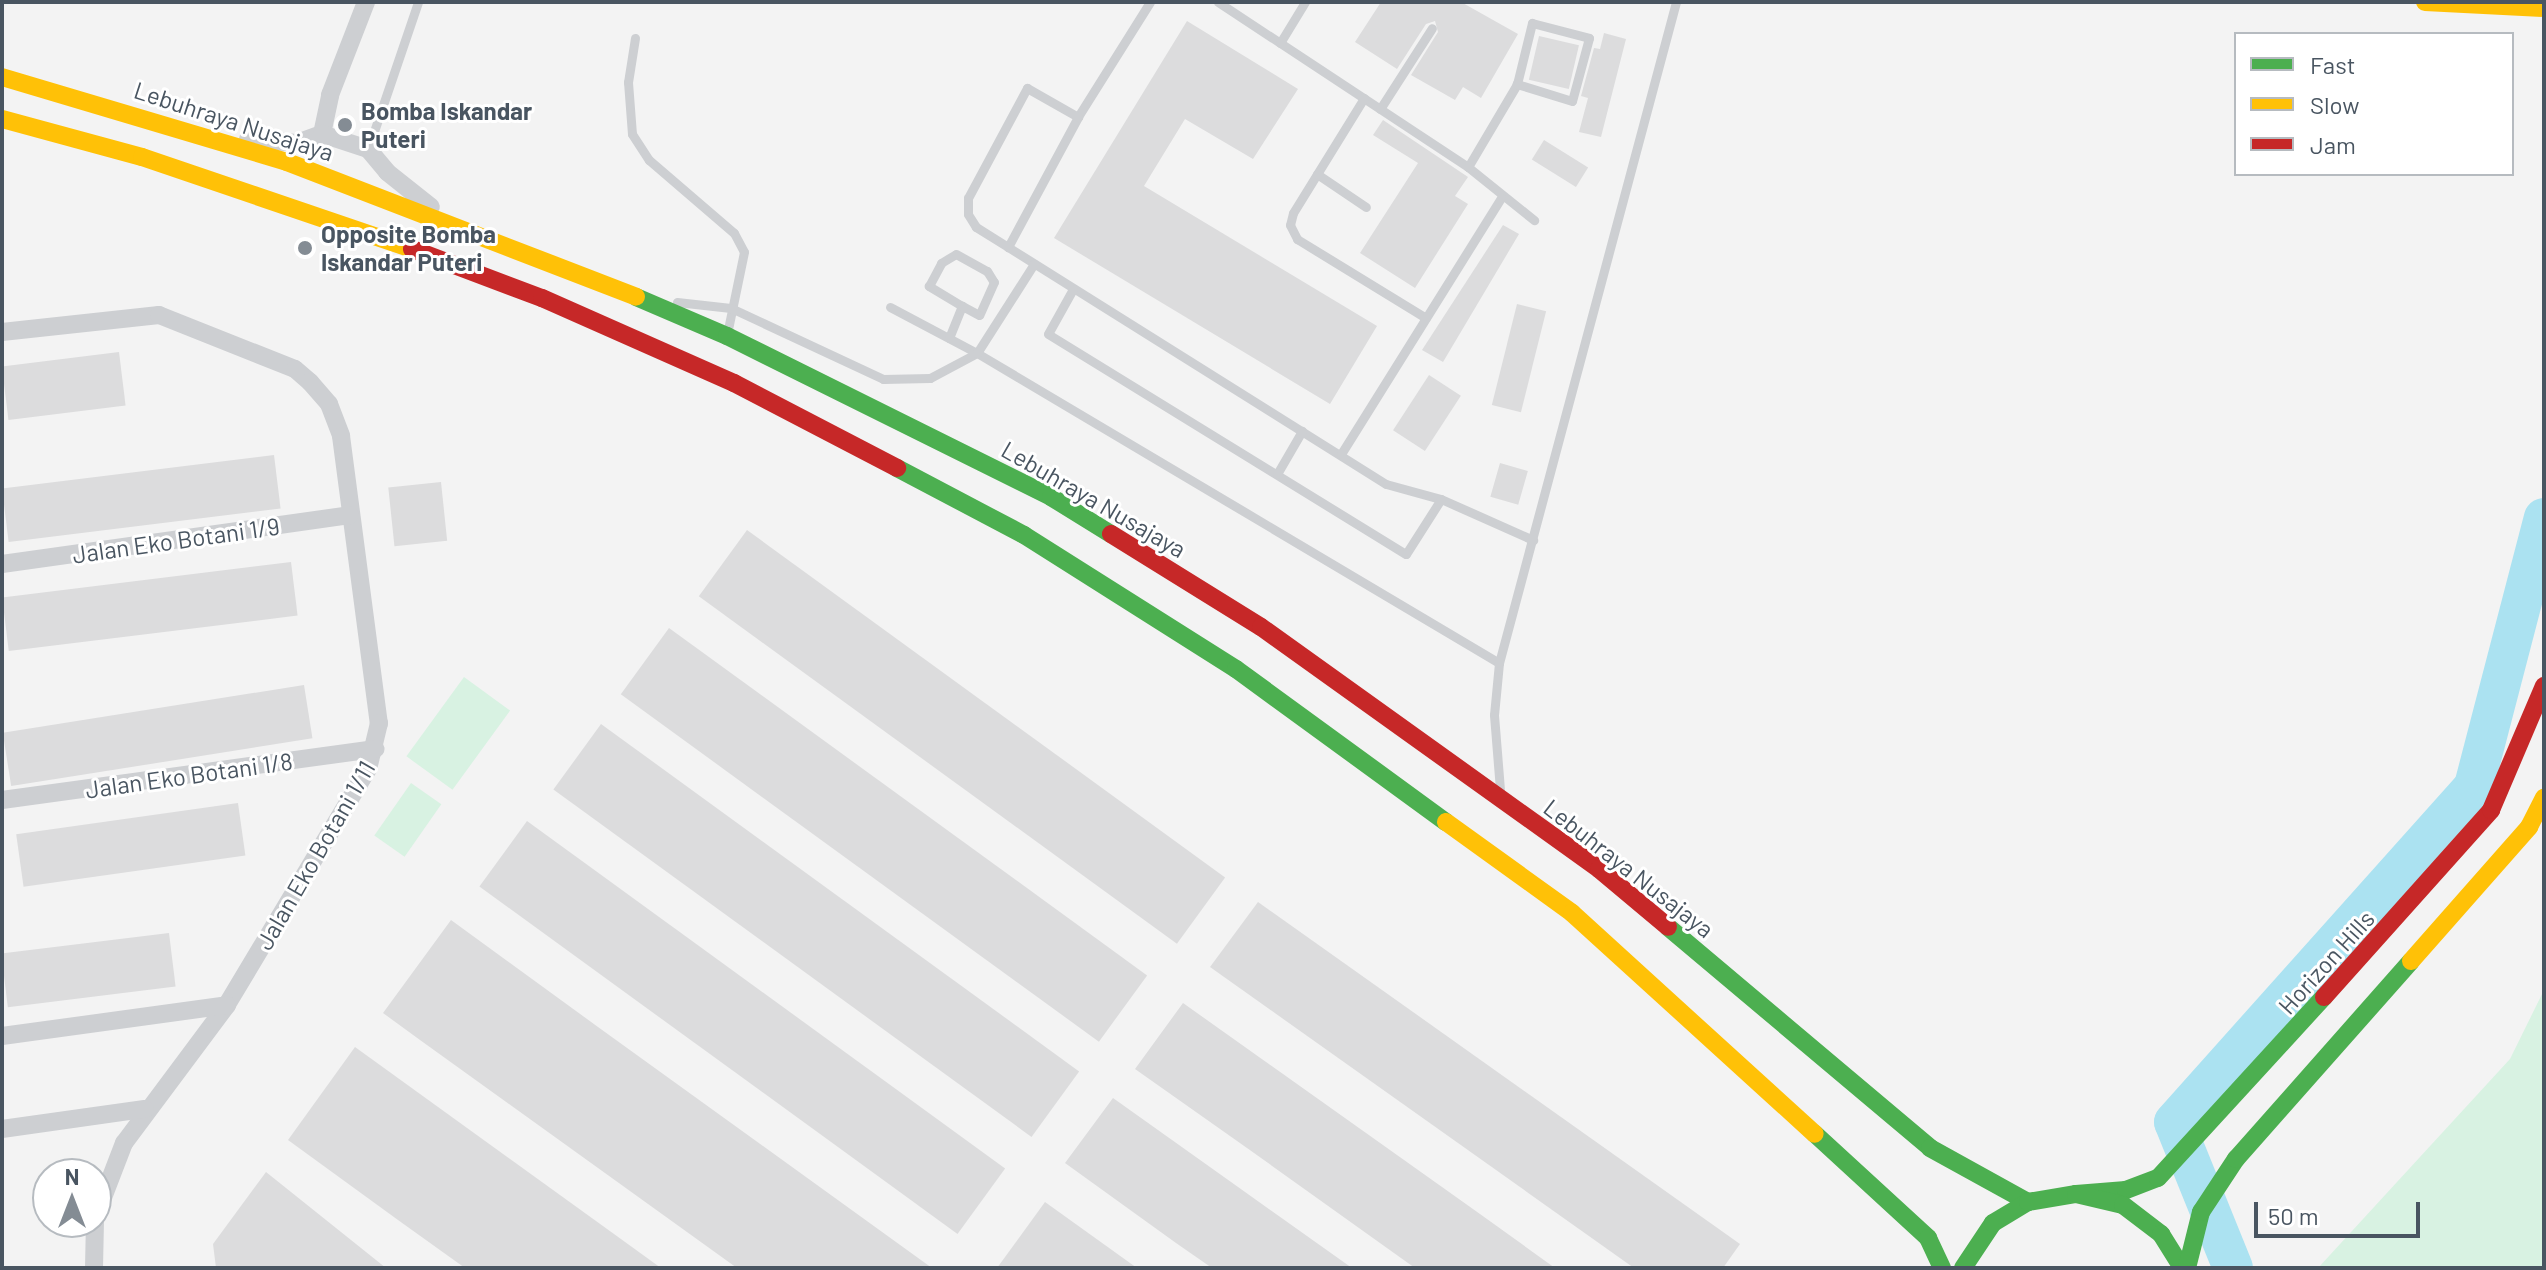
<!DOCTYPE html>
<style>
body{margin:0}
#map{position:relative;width:2546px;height:1270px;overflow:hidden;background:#f3f3f3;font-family:Barlow,sans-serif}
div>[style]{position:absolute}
.green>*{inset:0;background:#d8f2e2;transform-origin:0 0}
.river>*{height:40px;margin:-20px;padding:0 20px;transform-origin:20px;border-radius:20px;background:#abe2f1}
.building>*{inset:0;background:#dcdcdd;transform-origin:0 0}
.lane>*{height:9px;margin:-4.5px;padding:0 4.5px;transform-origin:4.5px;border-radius:4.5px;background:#cdcfd2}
.street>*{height:18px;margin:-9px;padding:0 9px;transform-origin:9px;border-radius:9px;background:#cdcfd2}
.fast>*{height:18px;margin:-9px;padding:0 9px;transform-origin:9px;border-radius:9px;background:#4caf50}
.slow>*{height:18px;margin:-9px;padding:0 9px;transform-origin:9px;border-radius:9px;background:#ffc107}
.jam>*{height:18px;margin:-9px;padding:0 9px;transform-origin:9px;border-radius:9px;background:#c62828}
.dots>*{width:22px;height:22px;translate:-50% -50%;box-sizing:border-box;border:4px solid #fff;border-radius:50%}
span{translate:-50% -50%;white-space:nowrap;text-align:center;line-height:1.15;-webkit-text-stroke:6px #fff;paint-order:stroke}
.poi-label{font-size:24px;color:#495561;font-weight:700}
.left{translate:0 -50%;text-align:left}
.street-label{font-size:24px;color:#495561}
.frame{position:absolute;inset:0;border:4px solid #495561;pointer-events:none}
.legend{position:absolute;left:2234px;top:32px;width:280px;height:144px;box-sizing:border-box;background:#fff;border:2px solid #b6bbc0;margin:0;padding:10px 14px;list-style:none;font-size:24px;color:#495561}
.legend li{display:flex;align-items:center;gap:16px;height:40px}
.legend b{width:40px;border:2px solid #b6bbc0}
.north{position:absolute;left:32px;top:1158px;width:80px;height:80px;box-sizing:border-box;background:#fff;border:2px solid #b6bbc0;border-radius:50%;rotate:0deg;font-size:22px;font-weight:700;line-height:32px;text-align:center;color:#495561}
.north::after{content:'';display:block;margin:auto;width:28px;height:36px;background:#848c94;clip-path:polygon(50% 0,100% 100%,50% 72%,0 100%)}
.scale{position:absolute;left:2254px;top:1202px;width:166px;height:36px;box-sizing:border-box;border:4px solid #495561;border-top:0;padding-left:10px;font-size:24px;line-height:28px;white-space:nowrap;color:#495561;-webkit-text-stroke:6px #fff;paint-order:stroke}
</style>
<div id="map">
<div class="green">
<i style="left:464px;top:677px;width:57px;height:98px;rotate:36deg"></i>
<i style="left:411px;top:783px;width:37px;height:64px;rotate:35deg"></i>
<i style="clip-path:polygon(2544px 990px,2544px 1268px,2318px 1268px,2510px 1059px)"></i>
</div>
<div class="river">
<i style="left:2233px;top:1268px;width:157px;rotate:-112deg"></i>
<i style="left:2174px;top:1122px;width:450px;rotate:-48.2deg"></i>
<i style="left:2474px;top:786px;width:277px;rotate:-75.4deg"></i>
</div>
<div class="building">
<i style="clip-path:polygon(1381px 2px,1461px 2px,1518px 34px,1481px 98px,1463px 87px,1455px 100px,1411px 75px,1438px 32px,1435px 21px,1426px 24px,1397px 69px,1355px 42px)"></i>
<i style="clip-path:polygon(1187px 21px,1298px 89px,1253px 159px,1185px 119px,1144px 186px,1377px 326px,1330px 404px,1054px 238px)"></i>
<i style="clip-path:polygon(1604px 33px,1626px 39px,1601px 137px,1579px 132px,1588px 98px,1581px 96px,1594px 48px,1600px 49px)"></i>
<i style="left:1539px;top:36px;width:41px;height:45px;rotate:13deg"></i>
<i style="clip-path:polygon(1383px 120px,1468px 177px,1455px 196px,1468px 204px,1415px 288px,1360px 253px,1418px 163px,1373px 135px)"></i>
<i style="left:1544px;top:140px;width:52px;height:23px;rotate:32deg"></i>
<i style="clip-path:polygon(1503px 225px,1519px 234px,1443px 362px,1422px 350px)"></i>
<i style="left:1517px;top:304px;width:30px;height:104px;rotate:14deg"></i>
<i style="left:119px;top:352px;width:54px;height:118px;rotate:83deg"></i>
<i style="left:1429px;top:375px;width:38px;height:66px;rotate:33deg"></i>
<i style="left:274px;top:455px;width:54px;height:274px;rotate:83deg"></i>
<i style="left:1500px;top:463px;width:29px;height:35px;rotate:16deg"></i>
<i style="left:441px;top:482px;width:59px;height:53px;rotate:84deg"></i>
<i style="left:747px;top:530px;width:591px;height:82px;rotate:36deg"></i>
<i style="left:291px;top:562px;width:54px;height:291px;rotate:83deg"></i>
<i style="left:669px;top:628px;width:591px;height:82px;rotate:36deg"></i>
<i style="left:304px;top:685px;width:54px;height:305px;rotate:81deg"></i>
<i style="left:601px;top:724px;width:591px;height:81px;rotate:36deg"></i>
<i style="left:238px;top:803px;width:53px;height:224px;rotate:82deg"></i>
<i style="left:527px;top:821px;width:591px;height:81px;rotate:36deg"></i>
<i style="clip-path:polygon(1258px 902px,1740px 1244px,1723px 1268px,1634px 1268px,1210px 967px)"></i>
<i style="clip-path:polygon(451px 920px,598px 1027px,932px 1268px,737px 1268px,420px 1040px,383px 1013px)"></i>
<i style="left:169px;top:933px;width:54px;height:169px;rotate:83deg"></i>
<i style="clip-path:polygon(1183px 1003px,1480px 1214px,1555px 1268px,1415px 1268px,1247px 1148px,1135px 1069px)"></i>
<i style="clip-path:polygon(355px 1047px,614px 1234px,661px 1268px,465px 1268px,398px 1220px,288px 1140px)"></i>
<i style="clip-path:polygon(1113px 1098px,1224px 1177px,1352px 1268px,1212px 1268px,1176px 1243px,1065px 1163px)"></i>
<i style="clip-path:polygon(266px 1172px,386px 1268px,216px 1268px,213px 1244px)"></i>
<i style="clip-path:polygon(1045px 1202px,1137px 1268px,997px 1268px)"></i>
</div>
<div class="lane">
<i style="left:1150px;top:2px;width:136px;rotate:122.1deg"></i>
<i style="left:1078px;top:117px;width:148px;rotate:118.3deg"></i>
<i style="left:1008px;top:247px;width:446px;rotate:32.1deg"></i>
<i style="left:1386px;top:484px;width:57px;rotate:15.3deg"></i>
<i style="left:1441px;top:499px;width:101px;rotate:24deg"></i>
<i style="left:1218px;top:2px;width:300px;rotate:33.4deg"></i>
<i style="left:1468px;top:167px;width:85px;rotate:38.8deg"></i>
<i style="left:635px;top:38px;width:45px;rotate:99deg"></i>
<i style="left:628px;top:82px;width:52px;rotate:85.6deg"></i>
<i style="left:632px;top:134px;width:31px;rotate:57deg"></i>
<i style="left:649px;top:160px;width:112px;rotate:40.7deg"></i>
<i style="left:734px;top:233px;width:21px;rotate:62deg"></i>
<i style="left:744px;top:252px;width:79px;rotate:101.7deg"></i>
<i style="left:1280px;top:43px;width:48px;rotate:-58.6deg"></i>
<i style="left:1364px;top:98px;width:135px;rotate:121.7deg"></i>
<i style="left:1293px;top:213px;width:12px;rotate:104deg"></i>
<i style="left:1290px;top:225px;width:16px;rotate:63deg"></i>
<i style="left:1297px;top:239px;width:151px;rotate:31.5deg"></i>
<i style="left:1380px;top:109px;width:96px;rotate:-57.3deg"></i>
<i style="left:368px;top:149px;width:155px;rotate:-71.2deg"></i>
<i style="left:1468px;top:167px;width:96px;rotate:-59.4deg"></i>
<i style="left:1517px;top:84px;width:63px;rotate:-76.2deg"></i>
<i style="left:1532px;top:23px;width:59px;rotate:14.7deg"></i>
<i style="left:1589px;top:38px;width:65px;rotate:105.1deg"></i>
<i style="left:1572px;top:101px;width:58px;rotate:-162.8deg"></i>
<i style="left:1317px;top:174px;width:59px;rotate:34deg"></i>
<i style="left:1008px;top:247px;width:38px;rotate:-148deg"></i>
<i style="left:976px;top:227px;width:15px;rotate:-122deg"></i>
<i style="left:968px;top:214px;width:16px;rotate:-90deg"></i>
<i style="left:968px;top:198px;width:125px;rotate:-61.8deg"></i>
<i style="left:1027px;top:88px;width:59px;rotate:29.6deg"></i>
<i style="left:1073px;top:289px;width:51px;rotate:119.1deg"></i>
<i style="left:1048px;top:334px;width:420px;rotate:31.6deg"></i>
<i style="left:1406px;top:554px;width:65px;rotate:-57.5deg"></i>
<i style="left:677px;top:302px;width:54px;rotate:6.3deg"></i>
<i style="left:731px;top:308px;width:168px;rotate:25deg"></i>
<i style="left:883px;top:379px;width:47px;rotate:-1.2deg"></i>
<i style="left:930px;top:378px;width:53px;rotate:-28deg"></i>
<i style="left:977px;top:353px;width:607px;rotate:30.7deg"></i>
<i style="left:1499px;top:663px;width:52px;rotate:95.5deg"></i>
<i style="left:1494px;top:715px;width:74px;rotate:85.4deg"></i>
<i style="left:890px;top:307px;width:98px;rotate:27.9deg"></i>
<i style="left:977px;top:353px;width:106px;rotate:-57.4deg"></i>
<i style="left:949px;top:338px;width:35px;rotate:-68deg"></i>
<i style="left:962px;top:306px;width:39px;rotate:-149deg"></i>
<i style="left:929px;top:286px;width:26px;rotate:-62deg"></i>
<i style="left:941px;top:263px;width:17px;rotate:-31deg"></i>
<i style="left:956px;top:254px;width:35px;rotate:29deg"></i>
<i style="left:987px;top:271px;width:13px;rotate:58deg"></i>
<i style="left:994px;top:282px;width:36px;rotate:114deg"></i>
<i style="left:979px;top:315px;width:19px;rotate:-152deg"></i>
<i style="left:1341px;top:454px;width:302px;rotate:-58deg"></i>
<i style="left:1277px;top:474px;width:50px;rotate:-59.8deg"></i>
<i style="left:1499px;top:663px;width:684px;rotate:-75.01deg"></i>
</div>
<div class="street">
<i style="left:322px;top:134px;width:40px;rotate:-78deg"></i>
<i style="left:330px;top:95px;width:100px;rotate:-68.8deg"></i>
<i style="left:248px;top:139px;width:49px;rotate:4.7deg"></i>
<i style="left:297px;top:143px;width:27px;rotate:-20deg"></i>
<i style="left:322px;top:134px;width:48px;rotate:18.1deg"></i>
<i style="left:368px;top:149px;width:30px;rotate:50deg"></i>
<i style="left:387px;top:172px;width:56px;rotate:38.5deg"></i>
<i style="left:2px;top:332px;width:158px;rotate:-6.2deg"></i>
<i style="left:159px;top:315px;width:146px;rotate:21.7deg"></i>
<i style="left:295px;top:369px;width:20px;rotate:41deg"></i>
<i style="left:310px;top:382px;width:29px;rotate:49deg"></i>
<i style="left:329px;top:404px;width:34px;rotate:69deg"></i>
<i style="left:341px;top:436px;width:290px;rotate:82.5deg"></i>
<i style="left:379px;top:723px;width:47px;rotate:103.4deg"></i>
<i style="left:368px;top:769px;width:275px;rotate:120.9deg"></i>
<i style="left:227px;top:1005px;width:172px;rotate:126.7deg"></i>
<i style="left:124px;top:1143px;width:78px;rotate:111deg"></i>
<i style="left:2px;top:564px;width:351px;rotate:-8deg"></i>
<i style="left:2px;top:800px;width:377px;rotate:-7.8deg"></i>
<i style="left:2px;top:1036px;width:227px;rotate:-7.8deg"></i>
<i style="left:2px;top:1129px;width:144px;rotate:-8deg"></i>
<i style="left:94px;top:1268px;width:46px;rotate:-88.8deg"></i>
</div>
<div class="fast">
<i style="left:636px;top:297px;width:99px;rotate:23.2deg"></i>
<i style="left:727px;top:336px;width:362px;rotate:26.4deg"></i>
<i style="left:1051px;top:497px;width:70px;rotate:31.7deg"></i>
<i style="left:897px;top:468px;width:144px;rotate:27.8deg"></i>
<i style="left:1024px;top:535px;width:251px;rotate:32.3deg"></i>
<i style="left:1236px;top:669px;width:260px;rotate:36.1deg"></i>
<i style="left:1668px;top:927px;width:343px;rotate:40.1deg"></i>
<i style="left:1930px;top:1148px;width:112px;rotate:28.9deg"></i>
<i style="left:1815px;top:1134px;width:154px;rotate:42.6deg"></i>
<i style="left:1928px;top:1238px;width:33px;rotate:65deg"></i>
<i style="left:2076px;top:1194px;width:50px;rotate:-4.6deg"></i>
<i style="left:2126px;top:1190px;width:34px;rotate:-21deg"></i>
<i style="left:2158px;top:1178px;width:246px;rotate:-47.5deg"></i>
<i style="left:1963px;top:1268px;width:54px;rotate:-56.3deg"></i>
<i style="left:1993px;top:1223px;width:41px;rotate:-31deg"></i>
<i style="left:2028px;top:1202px;width:49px;rotate:-9.5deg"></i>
<i style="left:2076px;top:1194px;width:48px;rotate:13.2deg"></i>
<i style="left:2123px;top:1205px;width:48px;rotate:37.3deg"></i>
<i style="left:2161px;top:1234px;width:40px;rotate:58deg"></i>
<i style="left:2187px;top:1268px;width:58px;rotate:-76deg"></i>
<i style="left:2201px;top:1212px;width:64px;rotate:-56.6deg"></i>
<i style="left:2236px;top:1159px;width:264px;rotate:-48.5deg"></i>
</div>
<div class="slow">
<i style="left:2425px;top:2px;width:119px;rotate:2.9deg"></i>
<i style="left:2px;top:77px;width:297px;rotate:16.6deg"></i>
<i style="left:287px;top:162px;width:374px;rotate:21.1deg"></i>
<i style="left:2px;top:119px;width:145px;rotate:15.2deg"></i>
<i style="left:142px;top:157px;width:285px;rotate:18.8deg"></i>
<i style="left:1446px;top:822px;width:155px;rotate:35.8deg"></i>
<i style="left:1572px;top:913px;width:328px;rotate:42.3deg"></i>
<i style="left:2411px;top:961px;width:179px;rotate:-48.6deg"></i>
<i style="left:2529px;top:827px;width:33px;rotate:-63deg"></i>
</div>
<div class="jam">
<i style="left:412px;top:249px;width:139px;rotate:20.7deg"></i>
<i style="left:542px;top:298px;width:210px;rotate:23.9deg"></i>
<i style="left:734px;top:383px;width:184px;rotate:27.5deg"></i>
<i style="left:1111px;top:534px;width:176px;rotate:31.8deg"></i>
<i style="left:1261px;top:627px;width:416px;rotate:35.6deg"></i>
<i style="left:1599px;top:869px;width:90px;rotate:40deg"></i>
<i style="left:2324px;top:997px;width:251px;rotate:-48.2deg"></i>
<i style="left:2491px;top:810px;width:135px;rotate:-66.9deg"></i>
</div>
<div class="dots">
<i style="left:345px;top:125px;background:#848c94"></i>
<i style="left:305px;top:248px;background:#848c94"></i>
</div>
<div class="poi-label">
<span class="left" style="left:361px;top:125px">Bomba Iskandar<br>Puteri</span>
<span class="left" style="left:321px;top:248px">Opposite Bomba<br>Iskandar Puteri</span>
</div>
<div class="street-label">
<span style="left:234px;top:121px;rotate:18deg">Lebuhraya Nusajaya</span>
<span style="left:1094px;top:499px;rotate:30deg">Lebuhraya Nusajaya</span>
<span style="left:176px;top:540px;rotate:-8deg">Jalan Eko Botani 1/9</span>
<span style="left:189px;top:775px;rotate:-8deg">Jalan Eko Botani 1/8</span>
<span style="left:315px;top:855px;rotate:-60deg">Jalan Eko Botani 1/11</span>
<span style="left:1629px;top:868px;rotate:38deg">Lebuhraya Nusajaya</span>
<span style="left:2326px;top:962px;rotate:-48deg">Horizon Hills</span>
</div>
<div class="frame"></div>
<ul class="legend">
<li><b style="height:10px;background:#4caf50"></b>Fast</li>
<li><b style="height:10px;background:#ffc107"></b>Slow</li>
<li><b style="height:10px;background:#c62828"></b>Jam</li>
</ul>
<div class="north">N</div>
<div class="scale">50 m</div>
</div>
